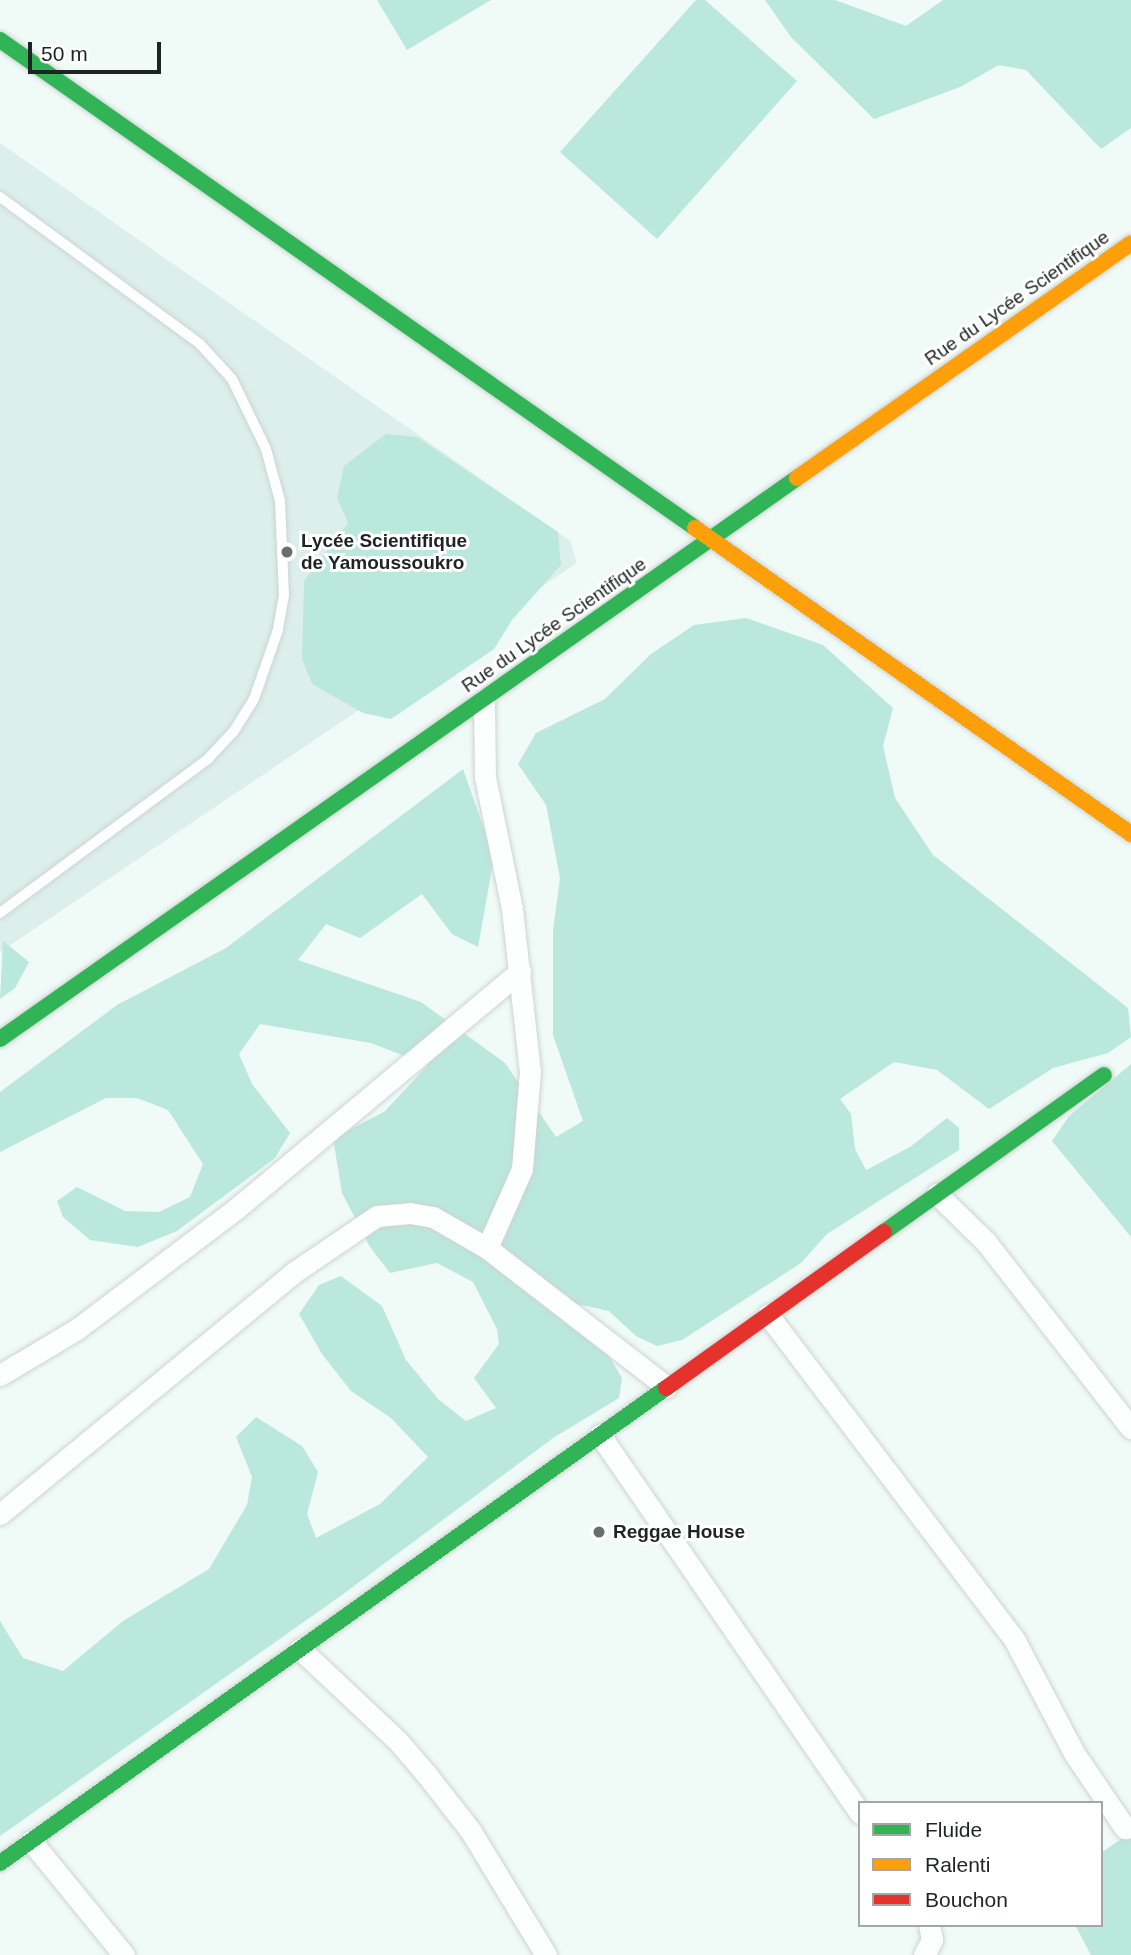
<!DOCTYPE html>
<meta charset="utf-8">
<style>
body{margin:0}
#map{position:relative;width:1131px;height:1955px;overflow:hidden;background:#f0faf7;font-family:Helvetica,sans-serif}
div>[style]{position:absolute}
.built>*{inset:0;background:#dcefea}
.green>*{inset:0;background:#bae8dd}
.roads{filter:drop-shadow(0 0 2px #ccd4d2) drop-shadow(0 0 2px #ccd4d2)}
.lane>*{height:10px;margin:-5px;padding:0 5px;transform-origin:5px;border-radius:5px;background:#fdfefe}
.street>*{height:21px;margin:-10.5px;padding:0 10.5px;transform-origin:10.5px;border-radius:10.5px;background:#fdfefe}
.fast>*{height:16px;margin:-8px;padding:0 8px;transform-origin:8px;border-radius:8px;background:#30b455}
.slow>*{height:16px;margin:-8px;padding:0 8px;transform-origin:8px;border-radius:8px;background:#ff9f0a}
.jam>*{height:16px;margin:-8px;padding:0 8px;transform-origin:8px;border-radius:8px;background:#e5322d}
.dots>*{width:19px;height:19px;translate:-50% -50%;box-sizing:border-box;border:4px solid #fff;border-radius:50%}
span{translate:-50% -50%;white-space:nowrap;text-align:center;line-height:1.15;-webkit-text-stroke:6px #fff;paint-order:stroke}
.street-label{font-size:19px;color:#1e2423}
.poi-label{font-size:19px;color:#1e2423;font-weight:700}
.left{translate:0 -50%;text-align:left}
.legend{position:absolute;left:858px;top:1801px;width:245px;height:126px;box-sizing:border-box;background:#fff;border:2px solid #a5a7a7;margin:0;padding:9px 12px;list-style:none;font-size:21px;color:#1e2423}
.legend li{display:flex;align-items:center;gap:14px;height:35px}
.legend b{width:35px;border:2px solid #a5a7a7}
.scale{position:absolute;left:28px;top:42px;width:133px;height:32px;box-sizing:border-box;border:4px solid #1e2423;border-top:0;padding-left:9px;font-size:21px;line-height:24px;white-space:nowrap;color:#1e2423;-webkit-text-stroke:5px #fff;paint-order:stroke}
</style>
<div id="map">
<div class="built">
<i style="clip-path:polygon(0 143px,570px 541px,577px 563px,0 952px)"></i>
</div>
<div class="green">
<i style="clip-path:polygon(377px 0,491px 0,407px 50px)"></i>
<i style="clip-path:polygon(696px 0,705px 0,797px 81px,657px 239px,560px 152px)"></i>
<i style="clip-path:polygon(765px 0,835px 0,906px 26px,943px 0,1131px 0,1131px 128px,1101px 149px,1026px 70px,999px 65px,960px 87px,874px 119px,791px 37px)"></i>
<i style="clip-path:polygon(386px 434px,417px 437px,558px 532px,561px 565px,512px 620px,494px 649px,391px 719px,363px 713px,312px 684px,302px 659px,304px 581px,348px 523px,337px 498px,344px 466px)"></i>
<i style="clip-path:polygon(746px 618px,823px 645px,893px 708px,883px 746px,895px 798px,933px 855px,1128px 1008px,1131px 1037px,1108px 1053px,1053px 1068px,989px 1109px,937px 1070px,894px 1062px,840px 1099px,851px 1114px,855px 1149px,866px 1170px,910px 1147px,947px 1118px,959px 1128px,959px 1150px,827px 1234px,801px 1263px,682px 1340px,657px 1346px,636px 1336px,609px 1311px,577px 1304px,570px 1323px,606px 1351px,622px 1378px,619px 1398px,553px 1438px,342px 1595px,0 1836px,0 1621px,23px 1658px,63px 1671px,123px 1621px,209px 1569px,247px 1505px,252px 1477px,236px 1437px,256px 1417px,302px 1446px,318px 1472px,307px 1514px,316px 1538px,380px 1504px,428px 1457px,391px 1418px,351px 1391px,322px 1354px,299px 1314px,319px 1285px,341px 1276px,382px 1306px,406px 1360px,438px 1399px,466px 1421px,496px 1408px,474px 1378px,499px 1344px,497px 1329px,473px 1282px,437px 1263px,390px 1273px,370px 1247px,342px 1193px,333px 1138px,384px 1112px,428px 1065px,371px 1043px,260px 1024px,239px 1054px,252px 1084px,290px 1133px,275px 1158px,177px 1231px,138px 1247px,90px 1240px,63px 1217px,57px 1201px,77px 1187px,125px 1211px,159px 1212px,190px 1197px,203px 1164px,168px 1110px,137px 1098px,106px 1098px,0 1152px,0 1092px,117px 1005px,226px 948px,463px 769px,494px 857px,478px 947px,452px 934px,422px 894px,360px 938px,326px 924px,298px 960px,421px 1002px,505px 1063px,556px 1137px,583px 1121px,553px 1035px,553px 931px,560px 878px,546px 805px,518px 764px,536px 733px,605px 699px,651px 654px,694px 625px)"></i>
<i style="clip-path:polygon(3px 941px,29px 962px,15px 988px,0 999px)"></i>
<i style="clip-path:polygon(1131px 1064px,1131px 1237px,1052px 1141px,1069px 1116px)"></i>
<i style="clip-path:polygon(1131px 1832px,1131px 1955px,1091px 1955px,1075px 1925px,1101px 1925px,1101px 1853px)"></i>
</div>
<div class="roads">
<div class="lane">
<i style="left:0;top:197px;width:248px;rotate:36.3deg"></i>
<i style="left:200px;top:344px;width:47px;rotate:47.6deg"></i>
<i style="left:232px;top:379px;width:78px;rotate:64.1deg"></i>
<i style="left:266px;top:449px;width:54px;rotate:74.9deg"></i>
<i style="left:280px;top:501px;width:94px;rotate:87.6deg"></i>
<i style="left:284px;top:595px;width:36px;rotate:100deg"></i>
<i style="left:278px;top:630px;width:73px;rotate:109.2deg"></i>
<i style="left:254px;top:699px;width:39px;rotate:122deg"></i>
<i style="left:233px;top:732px;width:37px;rotate:133deg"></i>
<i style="left:208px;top:759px;width:259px;rotate:143.5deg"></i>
</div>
<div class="street">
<i style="left:484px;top:700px;width:77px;rotate:89.3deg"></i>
<i style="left:485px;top:777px;width:135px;rotate:78.4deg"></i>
<i style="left:512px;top:909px;width:163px;rotate:83.7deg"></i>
<i style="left:530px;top:1071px;width:98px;rotate:94.7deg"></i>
<i style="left:522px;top:1169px;width:86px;rotate:113.9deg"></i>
<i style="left:937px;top:1194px;width:69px;rotate:44.4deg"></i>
<i style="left:986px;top:1242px;width:236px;rotate:52.1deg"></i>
<i style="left:768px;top:1315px;width:409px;rotate:52.8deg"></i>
<i style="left:1015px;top:1641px;width:127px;rotate:62.2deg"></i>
<i style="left:1074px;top:1753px;width:91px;rotate:55.8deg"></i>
<i style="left:0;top:1375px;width:90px;rotate:-30.9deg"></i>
<i style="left:77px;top:1329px;width:201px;rotate:-37.1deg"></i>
<i style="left:237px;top:1208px;width:369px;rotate:-39.9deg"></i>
<i style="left:600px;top:1435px;width:459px;rotate:55.5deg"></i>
<i style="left:0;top:1514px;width:379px;rotate:-39.4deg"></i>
<i style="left:293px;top:1273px;width:102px;rotate:-34.2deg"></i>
<i style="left:377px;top:1216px;width:33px;rotate:-5deg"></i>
<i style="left:410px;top:1213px;width:23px;rotate:10deg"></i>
<i style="left:433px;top:1217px;width:62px;rotate:29.9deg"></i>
<i style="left:487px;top:1248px;width:227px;rotate:37.7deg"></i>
<i style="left:300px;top:1649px;width:133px;rotate:43.2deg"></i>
<i style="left:397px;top:1740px;width:46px;rotate:49.4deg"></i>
<i style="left:427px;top:1775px;width:70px;rotate:52deg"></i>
<i style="left:470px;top:1830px;width:146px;rotate:58.7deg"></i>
<i style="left:31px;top:1841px;width:147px;rotate:50.8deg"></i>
<i style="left:924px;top:1955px;width:17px;rotate:-62deg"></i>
<i style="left:932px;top:1940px;width:15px;rotate:-101deg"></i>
</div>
<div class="fast">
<i style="left:0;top:40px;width:849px;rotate:35.07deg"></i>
<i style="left:0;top:1039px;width:975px;rotate:-35.14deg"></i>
<i style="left:884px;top:1232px;width:270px;rotate:-35.5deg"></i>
<i style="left:0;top:1863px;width:818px;rotate:-35.5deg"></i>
</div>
<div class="slow">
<i style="left:797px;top:478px;width:408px;rotate:-35.1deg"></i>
<i style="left:695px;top:528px;width:533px;rotate:35.06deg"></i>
</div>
<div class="jam">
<i style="left:666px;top:1388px;width:268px;rotate:-35.6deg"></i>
</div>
</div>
<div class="dots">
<i style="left:287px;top:552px;background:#686f6d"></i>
<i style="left:599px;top:1532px;background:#686f6d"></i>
</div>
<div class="street-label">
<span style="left:1017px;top:298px;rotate:-35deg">Rue du Lycée Scientifique</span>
<span style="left:554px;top:625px;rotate:-35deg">Rue du Lycée Scientifique</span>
</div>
<div class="poi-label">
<span class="left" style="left:301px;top:552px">Lycée Scientifique<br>de Yamoussoukro</span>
<span class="left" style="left:613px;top:1532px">Reggae House</span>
</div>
<ul class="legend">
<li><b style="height:9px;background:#30b455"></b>Fluide</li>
<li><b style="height:9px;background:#ff9f0a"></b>Ralenti</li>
<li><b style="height:9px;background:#e5322d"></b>Bouchon</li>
</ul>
<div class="scale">50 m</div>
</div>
